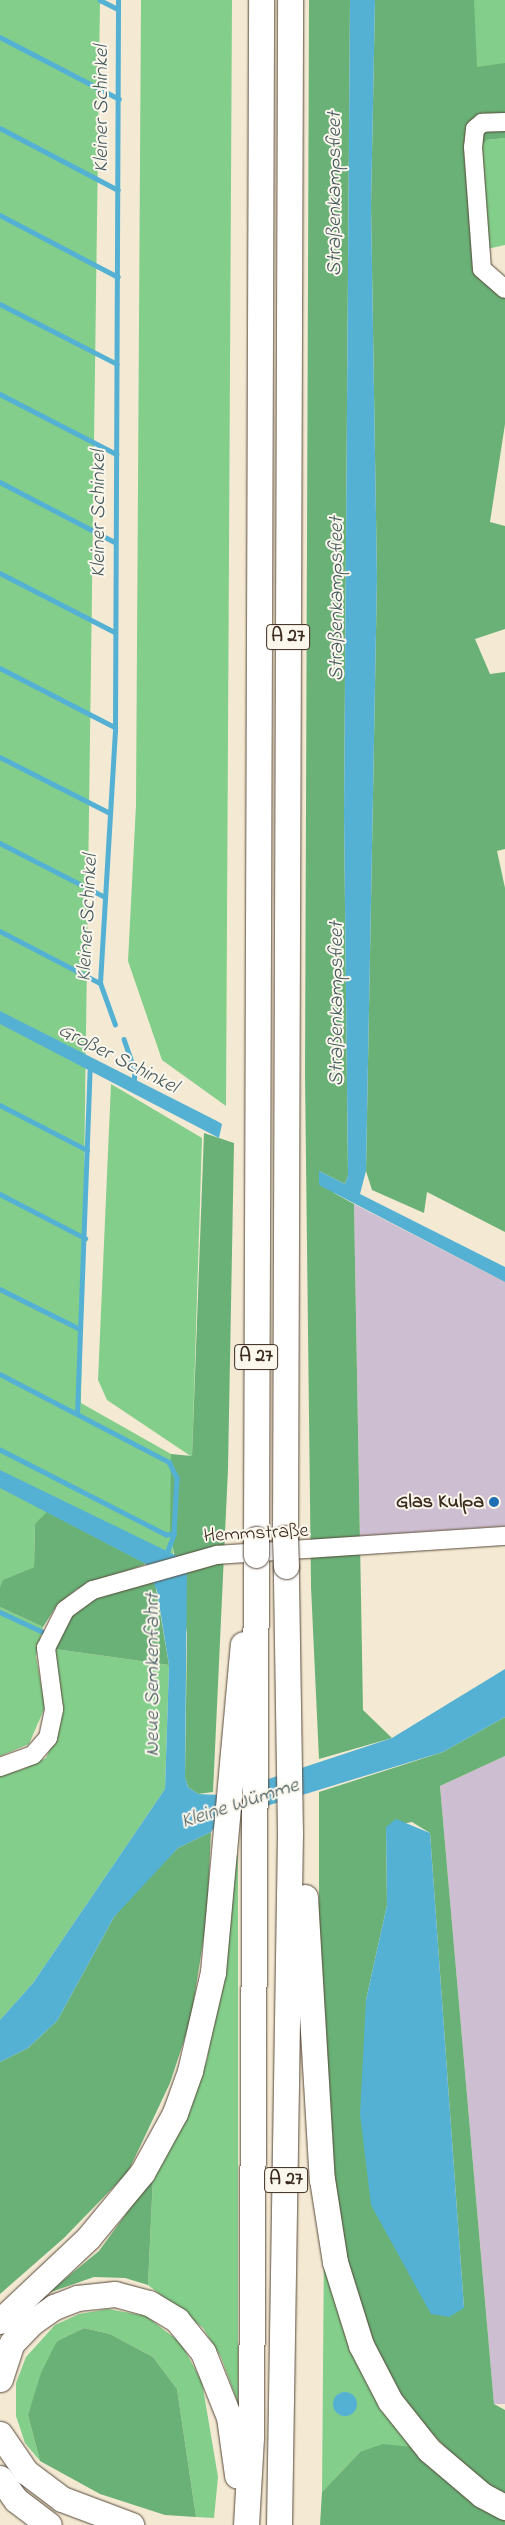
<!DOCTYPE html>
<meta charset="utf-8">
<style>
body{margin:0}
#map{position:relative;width:505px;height:2525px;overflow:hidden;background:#f4ead3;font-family:"Indie Flower",sans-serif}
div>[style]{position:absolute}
.industrial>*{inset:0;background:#cebed1}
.green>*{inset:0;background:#83ce8b;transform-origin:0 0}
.forest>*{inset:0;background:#6ab177}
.water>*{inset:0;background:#55b1d3}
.round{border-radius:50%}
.stream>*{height:4.5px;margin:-2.25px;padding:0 2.25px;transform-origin:2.25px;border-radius:2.25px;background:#55b1d3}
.roads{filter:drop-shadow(0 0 1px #574739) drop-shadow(0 0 1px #574739)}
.minor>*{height:18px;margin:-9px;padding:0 9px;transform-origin:9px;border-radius:9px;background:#fff}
.highway>*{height:25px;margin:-12.5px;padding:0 12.5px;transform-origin:12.5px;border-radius:12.5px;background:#fff}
.bridges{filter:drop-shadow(0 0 1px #574739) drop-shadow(0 0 1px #574739)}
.highway-bridge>*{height:25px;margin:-12.5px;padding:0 12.5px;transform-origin:12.5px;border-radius:12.5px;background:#fff}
.dots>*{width:14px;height:14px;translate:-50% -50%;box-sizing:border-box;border:2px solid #fbf7ec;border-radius:50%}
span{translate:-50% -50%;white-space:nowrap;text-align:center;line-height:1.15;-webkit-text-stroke:4px #fbf7ec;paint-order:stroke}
.shield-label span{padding:1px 4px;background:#fbf7ec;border:1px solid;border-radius:4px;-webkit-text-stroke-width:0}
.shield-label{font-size:19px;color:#3b2a1e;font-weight:700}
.poi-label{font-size:20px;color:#3b2a1e;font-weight:700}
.right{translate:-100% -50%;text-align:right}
.street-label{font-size:20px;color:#3b2a1e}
.water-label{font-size:21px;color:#44595d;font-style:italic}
</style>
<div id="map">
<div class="industrial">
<i style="clip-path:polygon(354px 1204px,505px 1282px,505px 1526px,360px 1536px)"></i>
<i style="clip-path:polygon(505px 1756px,505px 2404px,494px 2404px,440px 1786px)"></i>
</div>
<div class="green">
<i style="clip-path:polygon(0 0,100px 0,81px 1403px,171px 1454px,173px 1556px,146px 1564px,35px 1524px,34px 1567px,4px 1580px,0 1587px)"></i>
<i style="clip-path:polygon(141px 0,232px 0,226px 1106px,162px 1060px,128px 961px,136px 805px)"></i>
<i style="left:474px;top:0;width:31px;height:67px"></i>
<i style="clip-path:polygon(505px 138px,505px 245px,487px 249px,478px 149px,487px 140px)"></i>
<i style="clip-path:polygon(111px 1084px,202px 1138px,192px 1457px,107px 1400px,98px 1380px)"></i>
<i style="clip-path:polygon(0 1607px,43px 1627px,36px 1656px,45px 1707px,29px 1744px,0 1756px)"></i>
<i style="clip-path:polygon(55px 1649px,169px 1665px,165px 1789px,33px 1983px,0 2020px,0 1773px,21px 1770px,46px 1758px,61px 1723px)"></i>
<i style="clip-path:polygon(238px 1855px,238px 2403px,221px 2357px,203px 2328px,148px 2285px,153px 2177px,207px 2060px,231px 1922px,233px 1856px)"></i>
<i style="clip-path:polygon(324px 2245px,412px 2447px,360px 2452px,322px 2492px)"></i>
<i style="clip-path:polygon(108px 2309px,146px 2316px,181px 2343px,202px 2382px,218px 2477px,214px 2518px,196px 2517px,177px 2389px,153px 2357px,110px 2334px,84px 2328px,57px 2341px,28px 2415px,40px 2461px,25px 2443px,16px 2416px,16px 2383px,26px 2357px,55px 2325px,79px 2314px)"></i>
</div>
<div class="forest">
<i style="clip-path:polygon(309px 0,350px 0,344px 814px,348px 1176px,345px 1184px,319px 1171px,334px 1193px,354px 1204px,363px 1710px,392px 1738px,319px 1759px,311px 1587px,305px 1075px)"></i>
<i style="clip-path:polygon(375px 0,474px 0,477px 67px,505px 63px,505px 138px,487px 140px,478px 150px,486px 267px,505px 296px,505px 424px,490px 522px,505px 526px,505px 629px,475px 639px,490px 674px,505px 672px,505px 849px,497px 851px,505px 888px,505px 1232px,427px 1192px,424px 1213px,372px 1190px,366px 1171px,377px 578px,371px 205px)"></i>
<i style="clip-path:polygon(204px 1133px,234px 1143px,228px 1469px,213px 1792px,198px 1794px,188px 1787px,185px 1777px,187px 1633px,170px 1530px,171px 1454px,192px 1456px)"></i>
<i style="clip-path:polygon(47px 1512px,146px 1564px,77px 1589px,57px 1605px,43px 1627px,0 1607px,0 1587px,3px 1580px,34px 1567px,35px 1524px)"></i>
<i style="clip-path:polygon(154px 1577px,169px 1665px,55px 1649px,58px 1632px,68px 1616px,99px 1593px)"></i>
<i style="clip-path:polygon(evenodd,505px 1717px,505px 1756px,440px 1786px,494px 2404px,505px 2410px,505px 2496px,465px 2468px,413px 2414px,381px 2363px,354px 2293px,339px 2217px,327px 2107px,319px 1958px,319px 1792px,443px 1752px,505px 1717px,412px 1822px,430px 1833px,464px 2308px,366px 2000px,387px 1905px,386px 1827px,412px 1822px)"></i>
<i style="clip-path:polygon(211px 1832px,207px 1916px,191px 2019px,170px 2083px,128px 2172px,64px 2238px,0 2294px,0 2062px,28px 2048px,57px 2021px,114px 1917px,139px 1887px,178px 1848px)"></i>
<i style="clip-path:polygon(153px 2177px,148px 2285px,125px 2278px,94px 2277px,48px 2293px,99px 2251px)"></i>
<i style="clip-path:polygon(84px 2328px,110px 2334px,153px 2357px,177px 2389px,196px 2517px,165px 2515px,100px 2494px,40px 2461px,28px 2415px,41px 2373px,57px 2341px)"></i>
<i style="clip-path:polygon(383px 2444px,412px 2447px,505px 2516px,505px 2525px,320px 2525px,322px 2492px,360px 2452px)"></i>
</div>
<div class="water">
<i style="clip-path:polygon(350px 0,375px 0,371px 205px,377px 578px,366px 1171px,360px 1194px,505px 1267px,505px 1282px,319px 1185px,319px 1171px,345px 1184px,348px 1176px,344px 814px)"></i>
<i style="clip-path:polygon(0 1011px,217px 1121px,222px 1124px,219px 1138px,0 1024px)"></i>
<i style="clip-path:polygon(0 1470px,177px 1556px,187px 1567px,185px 1777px,188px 1787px,198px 1794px,220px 1795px,392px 1738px,505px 1669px,505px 1717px,443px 1752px,220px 1820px,211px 1832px,178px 1848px,114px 1917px,57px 2021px,28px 2048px,0 2062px,0 2020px,33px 1983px,165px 1789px,169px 1665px,157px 1591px,146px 1564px,0 1488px)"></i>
<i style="clip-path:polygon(396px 1819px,430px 1833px,464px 2308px,449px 2317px,431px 2314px,371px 2205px,360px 2114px,366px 2000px,387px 1905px,386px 1827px)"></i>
<i class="round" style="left:333px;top:2392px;width:24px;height:24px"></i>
</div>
<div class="stream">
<i style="left:100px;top:0;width:20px;rotate:27deg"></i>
<i style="left:0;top:37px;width:134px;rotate:27.5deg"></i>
<i style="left:0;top:128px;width:133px;rotate:27.7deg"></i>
<i style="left:0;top:215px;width:133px;rotate:27.7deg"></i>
<i style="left:0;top:304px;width:131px;rotate:27.1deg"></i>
<i style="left:0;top:394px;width:131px;rotate:27.3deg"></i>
<i style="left:0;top:482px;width:130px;rotate:27.6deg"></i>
<i style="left:0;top:573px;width:129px;rotate:27.2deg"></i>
<i style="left:0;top:668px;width:129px;rotate:27.2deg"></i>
<i style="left:0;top:757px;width:123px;rotate:27deg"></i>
<i style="left:0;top:843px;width:118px;rotate:27.2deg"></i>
<i style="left:0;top:931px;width:113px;rotate:27.5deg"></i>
<i style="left:115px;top:1025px;width:45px;rotate:-109.7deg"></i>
<i style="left:100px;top:983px;width:256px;rotate:-86.6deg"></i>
<i style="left:115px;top:727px;width:727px;rotate:-89.76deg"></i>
<i style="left:124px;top:1039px;width:34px;rotate:71deg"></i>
<i style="left:135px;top:1071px;width:14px;rotate:94deg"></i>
<i style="left:0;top:1105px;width:98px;rotate:27.3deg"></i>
<i style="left:0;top:1194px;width:96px;rotate:27.4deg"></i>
<i style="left:0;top:1289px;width:89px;rotate:26.6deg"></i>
<i style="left:0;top:1374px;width:191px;rotate:27.5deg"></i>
<i style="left:169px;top:1462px;width:18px;rotate:63deg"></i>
<i style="left:177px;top:1478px;width:56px;rotate:93.1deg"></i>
<i style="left:174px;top:1534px;width:8px;rotate:173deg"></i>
<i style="left:166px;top:1535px;width:186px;rotate:-152.9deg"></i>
<i style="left:77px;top:1414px;width:349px;rotate:-87.9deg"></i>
<i style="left:165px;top:1557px;width:25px;rotate:-69deg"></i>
<i style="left:0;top:1612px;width:47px;rotate:24.9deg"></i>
</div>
<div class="roads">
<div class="minor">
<i style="left:505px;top:122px;width:23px;rotate:178deg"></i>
<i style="left:482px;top:123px;width:9px;rotate:139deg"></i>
<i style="left:475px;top:129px;width:18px;rotate:96deg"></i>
<i style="left:473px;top:147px;width:122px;rotate:85.8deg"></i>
<i style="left:482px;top:269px;width:30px;rotate:41deg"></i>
<i style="left:0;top:1767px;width:35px;rotate:-20deg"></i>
<i style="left:33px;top:1755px;width:23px;rotate:-49deg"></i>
<i style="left:48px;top:1738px;width:30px;rotate:-78deg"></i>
<i style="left:54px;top:1709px;width:62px;rotate:-97.5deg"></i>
<i style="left:46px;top:1648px;width:42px;rotate:-63.4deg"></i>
<i style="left:65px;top:1610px;width:34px;rotate:-36deg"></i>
<i style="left:93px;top:1590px;width:129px;rotate:-15.8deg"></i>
<i style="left:217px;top:1555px;width:289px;rotate:-3.8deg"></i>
</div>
<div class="highway">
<i style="left:285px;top:1538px;width:1538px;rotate:-89.81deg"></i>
<i style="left:256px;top:1539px;width:1539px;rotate:-89.81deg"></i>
<i style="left:305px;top:1897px;width:283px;rotate:86.6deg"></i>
<i style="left:322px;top:2179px;width:84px;rotate:81.1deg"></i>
<i style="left:335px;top:2262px;width:87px;rotate:72.6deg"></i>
<i style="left:361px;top:2345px;width:63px;rotate:62.6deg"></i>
<i style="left:390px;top:2401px;width:63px;rotate:51.5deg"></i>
<i style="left:429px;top:2450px;width:70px;rotate:40.3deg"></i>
<i style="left:482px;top:2495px;width:26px;rotate:28deg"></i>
<i style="left:0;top:2321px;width:121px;rotate:-43.3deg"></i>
<i style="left:88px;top:2238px;width:85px;rotate:-50.3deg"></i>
<i style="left:142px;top:2173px;width:68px;rotate:-61.2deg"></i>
<i style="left:175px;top:2113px;width:45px;rotate:-70.3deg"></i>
<i style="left:190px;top:2071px;width:102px;rotate:-76.9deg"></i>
<i style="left:213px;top:1972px;width:329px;rotate:-84.8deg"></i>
<i style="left:0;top:2379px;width:38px;rotate:-72deg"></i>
<i style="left:12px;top:2343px;width:28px;rotate:-46deg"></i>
<i style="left:31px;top:2323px;width:28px;rotate:-35deg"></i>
<i style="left:54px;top:2307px;width:25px;rotate:-21deg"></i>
<i style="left:77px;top:2298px;width:38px;rotate:-6deg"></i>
<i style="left:115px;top:2294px;width:35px;rotate:15deg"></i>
<i style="left:149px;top:2303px;width:33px;rotate:31deg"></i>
<i style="left:177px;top:2320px;width:41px;rotate:50.9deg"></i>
<i style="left:203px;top:2352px;width:70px;rotate:68.2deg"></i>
<i style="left:229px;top:2417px;width:59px;rotate:82.1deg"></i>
<i style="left:0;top:2434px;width:46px;rotate:55.6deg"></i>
<i style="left:26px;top:2472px;width:45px;rotate:36.9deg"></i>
<i style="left:62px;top:2499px;width:74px;rotate:20.6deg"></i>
<i style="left:0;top:2478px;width:27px;rotate:54deg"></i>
<i style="left:16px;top:2500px;width:41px;rotate:37.1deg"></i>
<i style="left:246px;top:2525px;width:88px;rotate:-86.7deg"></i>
<i style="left:251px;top:2437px;width:882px;rotate:-89.68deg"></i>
<i style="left:279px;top:2525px;width:691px;rotate:-89.09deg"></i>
<i style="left:290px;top:1834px;width:268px;rotate:-90.9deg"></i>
</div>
</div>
<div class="bridges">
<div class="highway-bridge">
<i style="left:285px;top:1538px;width:28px;rotate:88deg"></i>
<i style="left:256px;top:1539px;width:16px;rotate:90deg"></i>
</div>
</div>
<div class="dots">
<i style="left:494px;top:1502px;background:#1f6fb2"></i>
</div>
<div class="shield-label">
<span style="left:288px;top:637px">A 27</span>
<span style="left:256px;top:1357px">A 27</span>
<span style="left:286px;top:2180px">A 27</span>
</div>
<div class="poi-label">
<span class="right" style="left:484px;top:1502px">Glas Kulpa</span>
</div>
<div class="street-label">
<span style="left:256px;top:1534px;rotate:-3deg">Hemmstraße</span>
</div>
<div class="water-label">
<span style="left:102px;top:109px;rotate:-90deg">Kleiner Schinkel</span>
<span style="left:335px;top:194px;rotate:-90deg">Straßenkampsfleet</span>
<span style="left:99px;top:514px;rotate:-90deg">Kleiner Schinkel</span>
<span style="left:337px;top:599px;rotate:-90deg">Straßenkampsfleet</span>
<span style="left:88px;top:918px;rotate:-87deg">Kleiner Schinkel</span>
<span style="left:337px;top:1004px;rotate:-90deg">Straßenkampsfleet</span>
<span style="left:118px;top:1059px;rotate:27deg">Großer Schinkel</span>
<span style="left:153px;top:1675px;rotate:-90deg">Neue Semkenfahrt</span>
<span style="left:240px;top:1804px;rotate:-18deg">Kleine Wümme</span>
</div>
</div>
